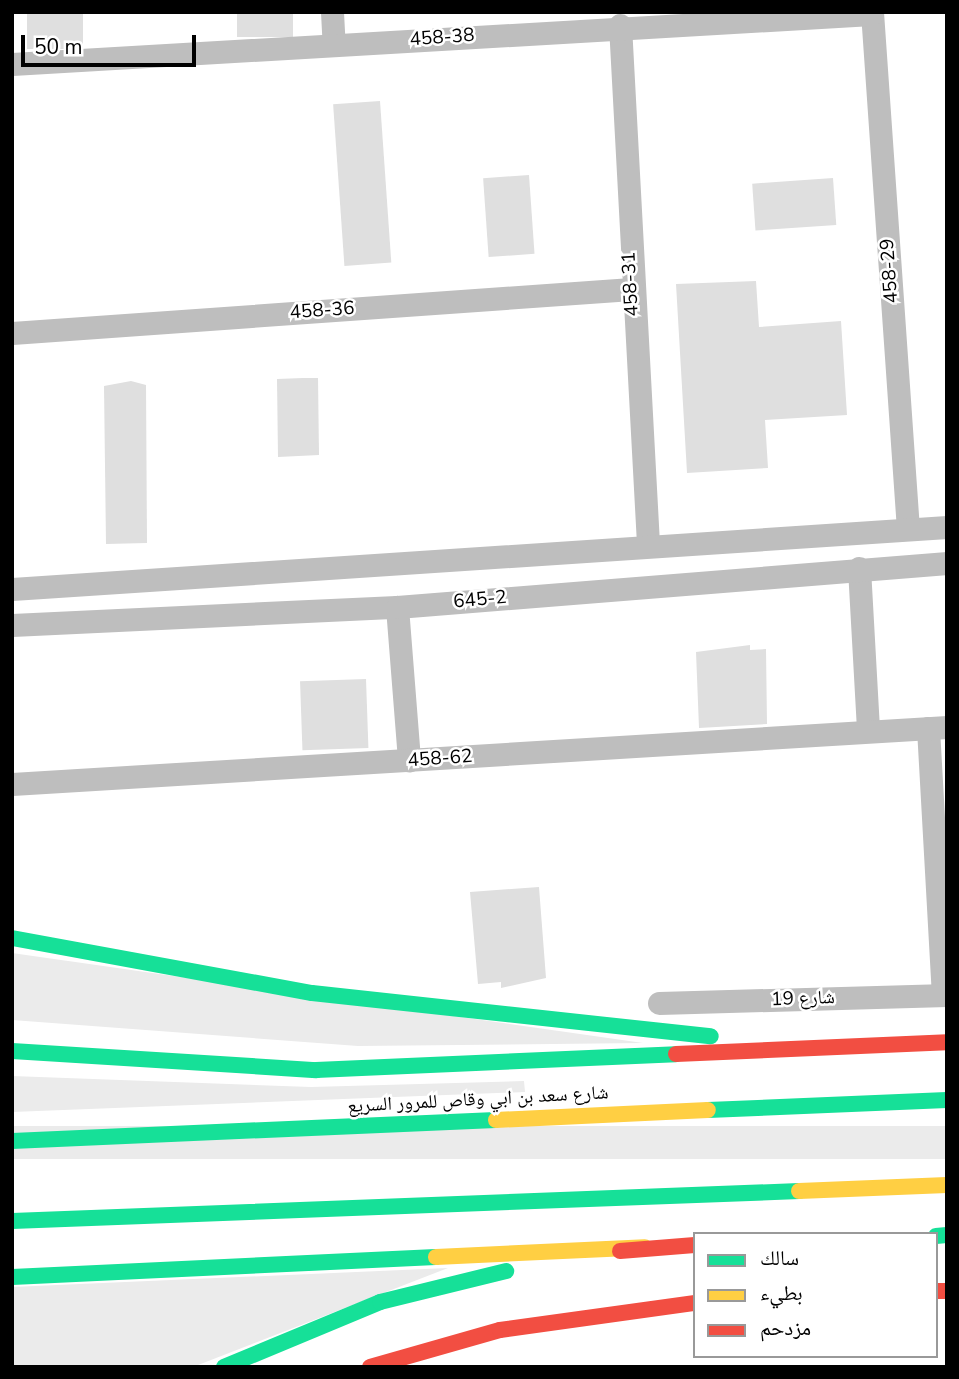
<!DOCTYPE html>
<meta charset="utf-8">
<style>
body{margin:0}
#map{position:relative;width:959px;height:1379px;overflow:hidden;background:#fff;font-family:"Nunito Sans","Noto Naskh Arabic",sans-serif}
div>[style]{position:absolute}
.green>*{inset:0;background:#ebebeb;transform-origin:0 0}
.building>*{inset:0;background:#dfdfdf;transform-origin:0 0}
.street>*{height:23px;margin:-11.5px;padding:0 11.5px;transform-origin:11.5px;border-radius:11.5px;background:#bebebe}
.fast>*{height:16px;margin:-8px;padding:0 8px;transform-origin:8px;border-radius:8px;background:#16e098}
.slow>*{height:16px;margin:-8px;padding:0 8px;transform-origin:8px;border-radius:8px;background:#ffcf43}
.jam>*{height:16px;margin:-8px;padding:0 8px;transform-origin:8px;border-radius:8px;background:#f24e42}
span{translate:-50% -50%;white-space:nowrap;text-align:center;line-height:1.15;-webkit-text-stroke:5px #fff;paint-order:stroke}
.street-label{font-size:19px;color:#000}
.frame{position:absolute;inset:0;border:14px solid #000;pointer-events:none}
.legend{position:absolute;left:693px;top:1232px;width:245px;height:126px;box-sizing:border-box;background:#fff;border:2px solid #999;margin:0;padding:9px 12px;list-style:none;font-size:21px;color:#000}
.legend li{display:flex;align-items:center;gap:14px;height:35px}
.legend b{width:35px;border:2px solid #999}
.scale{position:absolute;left:21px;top:35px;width:175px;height:32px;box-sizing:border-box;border:4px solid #000;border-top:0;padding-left:9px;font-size:21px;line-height:24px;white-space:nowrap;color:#000;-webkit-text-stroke:5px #fff;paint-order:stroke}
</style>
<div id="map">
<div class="green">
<i style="clip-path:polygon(12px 953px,643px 1043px,358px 1046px,12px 1020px)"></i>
<i style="clip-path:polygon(12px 1076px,311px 1087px,524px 1081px,525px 1092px,12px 1112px)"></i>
<i style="left:947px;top:1126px;width:33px;height:936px;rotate:90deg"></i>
<i style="clip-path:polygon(448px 1268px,193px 1367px,12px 1367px,12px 1287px)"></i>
</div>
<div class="building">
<i style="left:27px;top:12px;width:56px;height:37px"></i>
<i style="left:237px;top:12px;width:56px;height:25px"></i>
<i style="left:380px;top:101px;width:162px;height:47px;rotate:86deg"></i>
<i style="left:529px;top:175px;width:79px;height:46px;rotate:86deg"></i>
<i style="left:833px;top:178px;width:47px;height:81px;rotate:86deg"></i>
<i style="clip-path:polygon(756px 281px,759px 327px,841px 321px,847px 415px,765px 420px,768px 468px,687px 473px,676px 284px)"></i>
<i style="clip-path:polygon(303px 378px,318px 378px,319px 455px,278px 457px,277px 379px)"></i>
<i style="clip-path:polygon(131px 381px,146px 385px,147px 543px,106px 544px,104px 386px)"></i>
<i style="clip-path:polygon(750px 645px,750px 650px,766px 649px,767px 724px,699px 728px,696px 652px)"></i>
<i style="left:366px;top:679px;width:69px;height:66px;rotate:88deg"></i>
<i style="clip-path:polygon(539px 887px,546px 978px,501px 988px,501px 982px,478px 984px,470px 892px)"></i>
</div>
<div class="street">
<i style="left:332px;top:12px;width:33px;rotate:87deg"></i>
<i style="left:872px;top:12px;width:518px;rotate:86.02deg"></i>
<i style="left:620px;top:25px;width:519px;rotate:86.91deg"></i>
<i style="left:12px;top:64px;width:861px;rotate:-3.33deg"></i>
<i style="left:12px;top:333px;width:621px;rotate:-4.07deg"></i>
<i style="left:859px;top:568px;width:163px;rotate:86.8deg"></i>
<i style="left:12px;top:589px;width:937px;rotate:-3.79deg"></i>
<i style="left:397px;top:607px;width:154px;rotate:85.5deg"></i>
<i style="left:12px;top:625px;width:385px;rotate:-2.7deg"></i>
<i style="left:397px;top:607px;width:552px;rotate:-4.57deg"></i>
<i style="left:928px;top:728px;width:267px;rotate:86.8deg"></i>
<i style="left:12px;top:784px;width:937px;rotate:-3.49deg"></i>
<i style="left:659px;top:1003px;width:288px;rotate:-1.6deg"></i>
</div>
<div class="fast">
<i style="left:12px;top:938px;width:305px;rotate:10.4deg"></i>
<i style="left:312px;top:993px;width:401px;rotate:6.2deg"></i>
<i style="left:12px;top:1051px;width:305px;rotate:3.6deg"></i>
<i style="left:316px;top:1070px;width:360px;rotate:-2.5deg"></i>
<i style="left:708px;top:1110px;width:239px;rotate:-2.4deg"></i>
<i style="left:12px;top:1141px;width:484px;rotate:-2.5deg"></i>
<i style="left:12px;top:1221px;width:788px;rotate:-2.18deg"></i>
<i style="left:936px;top:1236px;width:11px;rotate:-5deg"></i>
<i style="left:12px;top:1277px;width:424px;rotate:-2.7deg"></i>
<i style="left:224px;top:1367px;width:169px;rotate:-22.6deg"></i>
<i style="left:380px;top:1302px;width:130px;rotate:-13.8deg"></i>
</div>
<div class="slow">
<i style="left:496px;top:1120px;width:212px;rotate:-2.7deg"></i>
<i style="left:799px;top:1191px;width:148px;rotate:-2.3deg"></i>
<i style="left:436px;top:1257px;width:209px;rotate:-2.7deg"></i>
</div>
<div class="jam">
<i style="left:676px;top:1054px;width:271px;rotate:-2.5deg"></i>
<i style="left:620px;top:1251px;width:75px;rotate:-4.6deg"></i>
<i style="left:936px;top:1291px;width:11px"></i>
<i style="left:370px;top:1367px;width:135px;rotate:-15.9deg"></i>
<i style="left:500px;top:1330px;width:197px;rotate:-7.9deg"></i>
</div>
<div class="street-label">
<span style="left:442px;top:38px;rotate:-4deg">458-38</span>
<span style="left:890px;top:271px;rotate:-94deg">458-29</span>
<span style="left:631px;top:284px;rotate:-93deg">458-31</span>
<span style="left:322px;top:311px;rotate:-4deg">458-36</span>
<span style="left:480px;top:600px;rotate:-5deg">645-2</span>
<span style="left:440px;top:759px;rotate:-4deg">458-62</span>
<span style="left:803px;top:999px;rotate:-2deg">شارع 19</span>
<span style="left:478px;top:1100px;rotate:-3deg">شارع سعد بن ابي وقاص للمرور السريع</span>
</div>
<div class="frame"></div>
<ul class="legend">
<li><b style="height:9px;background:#16e098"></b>سالك</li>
<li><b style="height:9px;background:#ffcf43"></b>بطيء</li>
<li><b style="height:9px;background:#f24e42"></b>مزدحم</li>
</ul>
<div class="scale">50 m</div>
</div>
